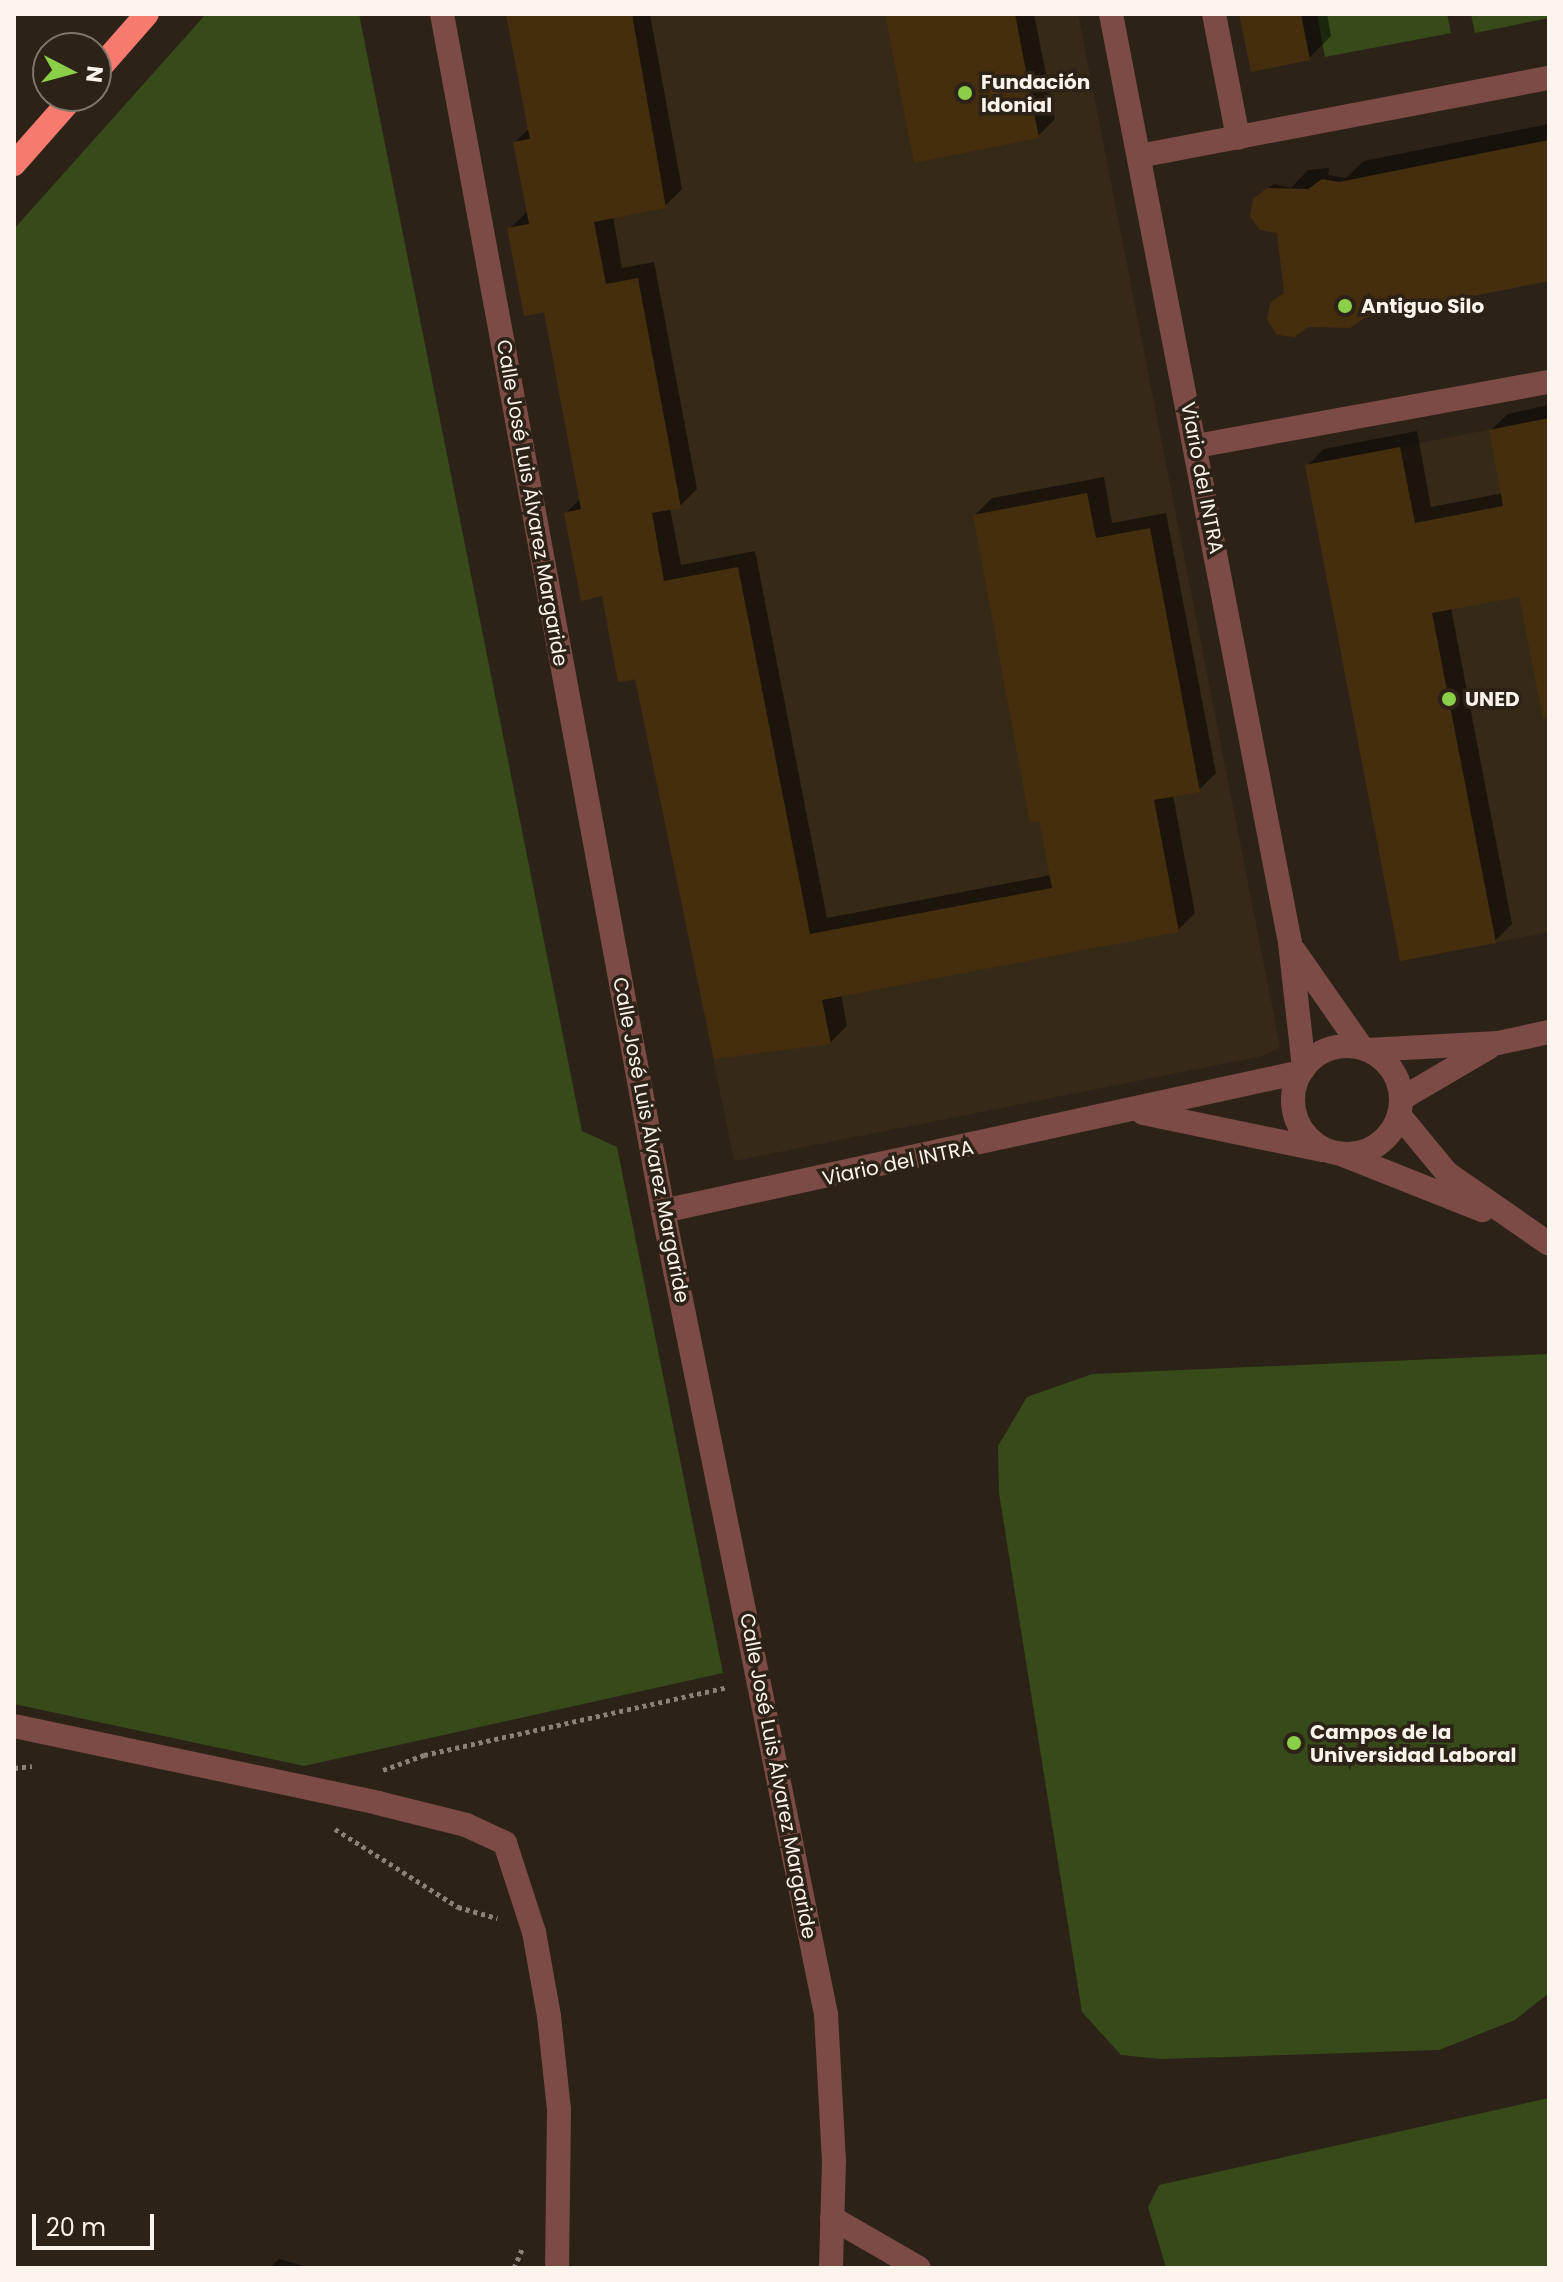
<!DOCTYPE html>
<meta charset="utf-8">
<style>
body{margin:0}
#map{position:relative;width:1563px;height:2282px;overflow:hidden;background:#2c2217;font-family:Poppins,sans-serif}
div>[style]{position:absolute}
.built>*{inset:0;background:#362918}
.green>*{inset:0;background:#364b19}
.shadow>*{inset:0;background:#0007}
.building>*{inset:0;background:#452e0e}
.path>*{height:5px;margin-top:-2.5px;transform-origin:0;background:repeating-linear-gradient(90deg,#8a8278 0 4px,transparent 0 8px)}
.minor>*{height:24px;margin:-12px;padding:0 12px;transform-origin:12px;border-radius:12px;background:#7c4b45}
.minor>.ring{margin:-12px;padding:0;box-sizing:content-box;background:none;border:24px solid #7c4b45;border-radius:50%}
.highway>*{height:24px;margin:-12px;padding:0 12px;transform-origin:12px;border-radius:12px;background:#f67a6e}
.dots>*{width:22px;height:22px;translate:-50% -50%;box-sizing:border-box;border:4px solid #2c2217;border-radius:50%}
span{translate:-50% -50%;white-space:nowrap;text-align:center;line-height:1.15;-webkit-text-stroke:7px #2c2217;paint-order:stroke}
.poi-label{font-size:20px;color:#faf4ec;font-weight:700}
.left{translate:0 -50%;text-align:left}
.street-label{font-size:20px;color:#faf4ec}
.frame{position:absolute;inset:0;border:16px solid #faf4ec;pointer-events:none}
.north{position:absolute;left:32px;top:32px;width:80px;height:80px;box-sizing:border-box;background:#2c2217;border:2px solid #7e766c;border-radius:50%;rotate:96deg;font-size:22px;font-weight:700;line-height:32px;text-align:center;color:#faf4ec}
.north::after{content:'';display:block;margin:auto;width:28px;height:36px;background:#8bce47;clip-path:polygon(50% 0,100% 100%,50% 72%,0 100%)}
.scale{position:absolute;left:32px;top:2214px;width:122px;height:36px;box-sizing:border-box;border:4px solid #faf4ec;border-top:0;padding-left:10px;font-size:24px;line-height:28px;white-space:nowrap;color:#faf4ec;-webkit-text-stroke:6px #2c2217;paint-order:stroke}
</style>
<div id="map">
<div class="built">
<i style="clip-path:polygon(506px 14px,1078px 14px,1280px 1047px,1263px 1056px,734px 1161px,636px 680px,618px 682px,602px 596px,581px 601px,564px 513px,581px 509px,544px 313px,524px 316px,507px 228px,529px 223px,513px 142px,529px 138px)"></i>
<i style="clip-path:polygon(1549px 418px,1549px 932px,1400px 961px,1305px 465px)"></i>
</div>
<div class="green">
<i style="clip-path:polygon(206px 14px,359px 14px,582px 1131px,617px 1147px,723px 1673px,304px 1766px,14px 1704px,14px 229px)"></i>
<i style="clip-path:polygon(1317px 14px,1447px 14px,1451px 33px,1325px 57px)"></i>
<i style="clip-path:polygon(1471px 14px,1549px 14px,1549px 18px,1475px 33px)"></i>
<i style="clip-path:polygon(1549px 1354px,1549px 1993px,1515px 2020px,1439px 2050px,1161px 2059px,1121px 2055px,1082px 2012px,999px 1493px,998px 1446px,1027px 1397px,1092px 1374px)"></i>
<i style="clip-path:polygon(1549px 2098px,1549px 2268px,1166px 2268px,1148px 2207px,1159px 2185px)"></i>
</div>
<div class="shadow">
<i style="clip-path:polygon(510px 14px,650px 14px,682px 189px,665px 206px,613px 216px,622px 268px,654px 262px,697px 489px,680px 506px,670px 508px,681px 565px,755px 551px,827px 918px,1051px 875px,975px 515px,992px 498px,1104px 477px,1112px 523px,1166px 513px,1216px 773px,1199px 790px,1173px 795px,1195px 913px,1178px 930px,841px 994px,847px 1026px,830px 1043px,637px 677px,566px 513px,581px 498px,545px 310px,509px 229px,528px 211px,515px 142px,530px 128px)"></i>
<i style="clip-path:polygon(887px 14px,1034px 14px,1055px 119px,1038px 136px)"></i>
<i style="clip-path:polygon(1241px 14px,1327px 14px,1331px 36px,1309px 58px)"></i>
<i style="clip-path:polygon(1549px 124px,1549px 279px,1308px 326px,1286px 292px,1279px 231px,1260px 194px,1274px 184px,1291px 188px,1308px 170px,1329px 168px,1328px 175px,1346px 178px,1364px 161px)"></i>
<i style="clip-path:polygon(1549px 405px,1549px 716px,1520px 594px,1451px 608px,1512px 924px,1495px 941px,1307px 466px,1324px 449px,1417px 431px,1431px 507px,1503px 493px,1491px 430px,1508px 414px)"></i>
<i style="clip-path:polygon(279px 2259px,311px 2268px,270px 2268px)"></i>
</div>
<div class="building">
<i style="clip-path:polygon(506px 14px,632px 14px,666px 208px,594px 222px,606px 284px,638px 278px,681px 508px,652px 513px,664px 581px,738px 567px,810px 934px,1052px 888px,1039px 821px,1030px 823px,973px 515px,1087px 493px,1096px 538px,1150px 528px,1200px 792px,1154px 800px,1179px 932px,822px 1000px,831px 1044px,714px 1059px,635px 679px,618px 682px,602px 596px,581px 601px,564px 513px,581px 509px,544px 312px,524px 316px,507px 228px,529px 224px,513px 142px,530px 139px)"></i>
<i style="clip-path:polygon(885px 14px,1015px 14px,1039px 138px,914px 163px)"></i>
<i style="clip-path:polygon(1239px 14px,1301px 14px,1310px 60px,1251px 72px)"></i>
<i style="clip-path:polygon(1549px 140px,1549px 281px,1364px 318px,1350px 328px,1308px 327px,1295px 337px,1277px 335px,1267px 320px,1270px 303px,1284px 293px,1277px 233px,1260px 230px,1250px 216px,1253px 199px,1267px 188px,1308px 189px,1322px 179px,1339px 182px)"></i>
<i style="clip-path:polygon(1549px 418px,1549px 718px,1543px 719px,1519px 597px,1432px 613px,1496px 943px,1400px 961px,1305px 465px,1400px 447px,1415px 523px,1503px 506px,1489px 430px)"></i>
</div>
<div class="path">
<i style="left:14px;top:1768px;width:18px;rotate:-6deg"></i>
<i style="left:383px;top:1770px;width:44px;rotate:-20.1deg"></i>
<i style="left:424px;top:1755px;width:311px;rotate:-12.6deg"></i>
<i style="left:335px;top:1829px;width:146px;rotate:32.4deg"></i>
<i style="left:458px;top:1907px;width:41px;rotate:15.8deg"></i>
<i style="left:514px;top:2268px;width:21px;rotate:-67deg"></i>
</div>
<div class="minor">
<i style="left:442px;top:14px;width:1217px;rotate:79.54deg"></i>
<i style="left:663px;top:1211px;width:819px;rotate:78.53deg"></i>
<i style="left:826px;top:2014px;width:146px;rotate:86.9deg"></i>
<i style="left:834px;top:2160px;width:108px;rotate:91.6deg"></i>
<i style="left:1111px;top:14px;width:946px;rotate:79.09deg"></i>
<i style="left:1290px;top:943px;width:126px;rotate:83.6deg"></i>
<i style="left:1214px;top:14px;width:126px;rotate:79deg"></i>
<i style="left:1139px;top:156px;width:417px;rotate:-10.8deg"></i>
<i style="left:1196px;top:446px;width:359px;rotate:-10.3deg"></i>
<i style="left:1295px;top:952px;width:117px;rotate:55.1deg"></i>
<i class="ring" style="left:1293px;top:1046px;width:84px;height:84px"></i>
<i style="left:1367px;top:1050px;width:131px;rotate:-3.1deg"></i>
<i style="left:1498px;top:1043px;width:52px;rotate:-12.2deg"></i>
<i style="left:1401px;top:1099px;width:101px;rotate:-30.4deg"></i>
<i style="left:1143px;top:1113px;width:183px;rotate:11.7deg"></i>
<i style="left:1399px;top:1115px;width:75px;rotate:50.4deg"></i>
<i style="left:1447px;top:1173px;width:124px;rotate:34.8deg"></i>
<i style="left:1341px;top:1154px;width:152px;rotate:21.7deg"></i>
<i style="left:663px;top:1211px;width:653px;rotate:-12.29deg"></i>
<i style="left:14px;top:1726px;width:372px;rotate:11.9deg"></i>
<i style="left:378px;top:1803px;width:91px;rotate:14deg"></i>
<i style="left:466px;top:1825px;width:43px;rotate:24.8deg"></i>
<i style="left:505px;top:1843px;width:94px;rotate:72deg"></i>
<i style="left:534px;top:1932px;width:85px;rotate:79.9deg"></i>
<i style="left:549px;top:2016px;width:94px;rotate:83.9deg"></i>
<i style="left:559px;top:2109px;width:159px;rotate:90.7deg"></i>
<i style="left:832px;top:2218px;width:100px;rotate:29.9deg"></i>
</div>
<div class="highway">
<i style="left:96px;top:72px;width:77px;rotate:-48.7deg"></i>
<i style="left:14px;top:164px;width:91px;rotate:-48.6deg"></i>
</div>
<div class="dots">
<i style="left:965px;top:93px;background:#8bce47"></i>
<i style="left:1345px;top:306px;background:#8bce47"></i>
<i style="left:1449px;top:699px;background:#8bce47"></i>
<i style="left:1294px;top:1743px;background:#8bce47"></i>
</div>
<div class="poi-label">
<span class="left" style="left:981px;top:94px">Fundación<br>Idonial</span>
<span class="left" style="left:1361px;top:306px">Antiguo Silo</span>
<span class="left" style="left:1465px;top:699px">UNED</span>
<span class="left" style="left:1310px;top:1744px">Campos de la<br>Universidad Laboral</span>
</div>
<div class="street-label">
<span style="left:1202px;top:478px;rotate:79deg">Viario del INTRA</span>
<span style="left:532px;top:503px;rotate:80deg">Calle José Luis Álvarez Margaride</span>
<span style="left:651px;top:1140px;rotate:79deg">Calle José Luis Álvarez Margaride</span>
<span style="left:898px;top:1163px;rotate:-12deg">Viario del INTRA</span>
<span style="left:778px;top:1776px;rotate:79deg">Calle José Luis Álvarez Margaride</span>
</div>
<div class="frame"></div>
<div class="north">N</div>
<div class="scale">20 m</div>
</div>
